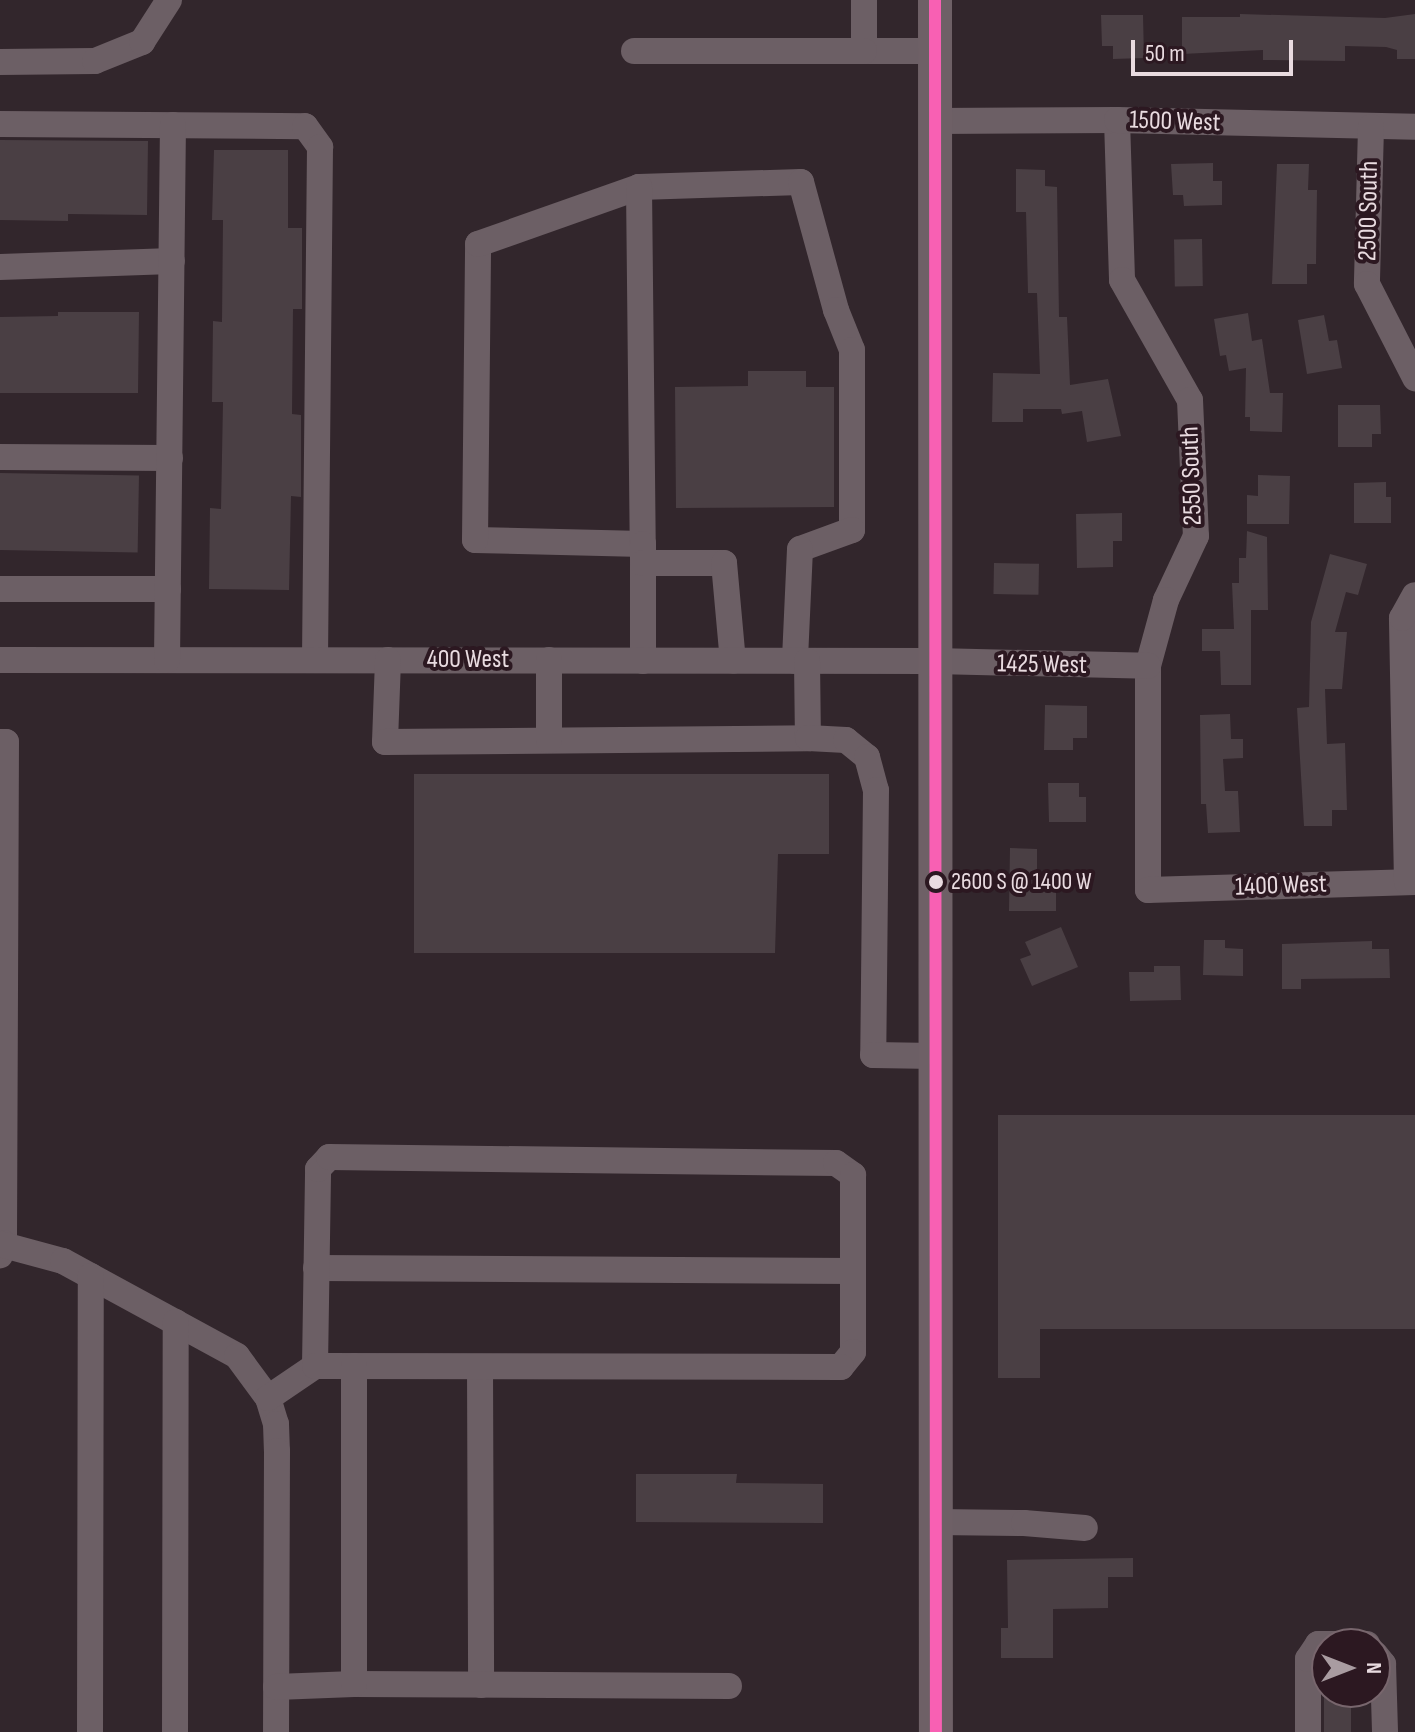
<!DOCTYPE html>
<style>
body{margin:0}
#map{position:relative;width:1415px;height:1732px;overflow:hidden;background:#32262c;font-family:"Sofia Sans Condensed",sans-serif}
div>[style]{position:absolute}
.building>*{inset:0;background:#4a3f44;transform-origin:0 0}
.minor>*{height:26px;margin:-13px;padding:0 13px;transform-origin:13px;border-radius:13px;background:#6c5f65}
.major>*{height:34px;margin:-17px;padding:0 17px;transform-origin:17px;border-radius:17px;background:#6e6066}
.bus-1>*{height:12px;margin:-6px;padding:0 6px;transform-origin:6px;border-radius:6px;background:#f860b3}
.dots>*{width:22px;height:22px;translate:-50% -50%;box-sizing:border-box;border:4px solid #2c1821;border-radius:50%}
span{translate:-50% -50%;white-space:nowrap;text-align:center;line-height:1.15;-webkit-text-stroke:8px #2c1821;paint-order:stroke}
.bus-label{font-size:24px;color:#e9dbe0}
.left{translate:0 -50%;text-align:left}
.street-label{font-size:26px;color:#e9dbe0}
.north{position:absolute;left:1311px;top:1628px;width:80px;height:80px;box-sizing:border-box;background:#2c1821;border:2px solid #78666d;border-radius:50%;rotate:90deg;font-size:22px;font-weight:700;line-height:32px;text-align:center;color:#e9dbe0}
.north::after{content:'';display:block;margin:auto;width:28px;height:36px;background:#a99ca1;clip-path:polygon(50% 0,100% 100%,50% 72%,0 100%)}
.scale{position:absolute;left:1131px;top:40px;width:162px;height:36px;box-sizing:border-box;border:4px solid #e9dbe0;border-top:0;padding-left:10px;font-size:24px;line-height:28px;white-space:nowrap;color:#e9dbe0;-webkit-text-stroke:6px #2c1821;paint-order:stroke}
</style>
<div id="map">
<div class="building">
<i style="clip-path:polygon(1240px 14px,1385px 18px,1415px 14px,1415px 59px,1397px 59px,1397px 50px,1386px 47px,1345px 46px,1345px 61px,1263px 60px,1263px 50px,1182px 54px,1182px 17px,1240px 17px)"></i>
<i style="clip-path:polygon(1101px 15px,1143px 15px,1144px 58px,1113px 59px,1113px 46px,1102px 46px)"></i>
<i style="clip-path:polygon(0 140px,148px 141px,147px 215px,68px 214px,68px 221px,0 220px)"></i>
<i style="clip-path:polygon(214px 150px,288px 150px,288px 228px,302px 228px,302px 309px,293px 309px,292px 414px,301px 415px,301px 497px,291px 496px,289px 590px,209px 589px,210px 508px,221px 509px,223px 402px,212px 402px,213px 321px,222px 322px,223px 220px,212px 220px)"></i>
<i style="clip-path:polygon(1213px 163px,1213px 181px,1222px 181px,1222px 205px,1184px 206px,1183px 195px,1173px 195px,1171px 164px)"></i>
<i style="clip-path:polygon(1277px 164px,1309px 164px,1308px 190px,1317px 190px,1316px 264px,1307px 264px,1307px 284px,1272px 284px)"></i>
<i style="clip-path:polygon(1016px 169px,1045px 170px,1045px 186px,1057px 187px,1059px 317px,1067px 317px,1070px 385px,1108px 379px,1121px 436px,1087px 442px,1082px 411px,1062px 414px,1061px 409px,1023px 409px,1023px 422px,992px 422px,993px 373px,1040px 374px,1037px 293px,1028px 293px,1026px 212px,1016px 212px)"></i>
<i style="left:1202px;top:239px;width:47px;height:28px;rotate:89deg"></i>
<i style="clip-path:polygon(58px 312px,139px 312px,138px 393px,0 393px,0 317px,58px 316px)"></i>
<i style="clip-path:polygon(1248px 313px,1252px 341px,1262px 339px,1270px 393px,1283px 393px,1282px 432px,1250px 431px,1250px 417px,1245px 417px,1246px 368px,1229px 371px,1226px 355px,1220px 356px,1214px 319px)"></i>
<i style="clip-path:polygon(1324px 315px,1329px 341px,1337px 340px,1342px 368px,1307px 374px,1298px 320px)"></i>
<i style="clip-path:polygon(748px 371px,806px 371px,806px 387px,834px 387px,834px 507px,676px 508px,675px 387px,748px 386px)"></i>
<i style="clip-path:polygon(1338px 405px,1380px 405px,1381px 434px,1372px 434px,1372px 447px,1338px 447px)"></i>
<i style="left:0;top:473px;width:139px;height:77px;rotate:1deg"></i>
<i style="clip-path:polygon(1258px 475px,1290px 476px,1289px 524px,1247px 524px,1247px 495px,1258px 496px)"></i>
<i style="clip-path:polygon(1386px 482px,1386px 497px,1391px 497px,1391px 523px,1354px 523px,1354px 483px)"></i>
<i style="clip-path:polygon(1122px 513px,1122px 541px,1113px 541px,1113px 567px,1077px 568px,1076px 514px)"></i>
<i style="clip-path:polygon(1247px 531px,1267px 537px,1268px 610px,1251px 610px,1251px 685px,1221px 685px,1220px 651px,1202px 651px,1202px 629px,1234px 629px,1232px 583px,1239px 583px,1239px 558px,1246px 558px)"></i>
<i style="clip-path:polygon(1330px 554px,1367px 564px,1358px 595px,1346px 592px,1335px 632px,1347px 632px,1342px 689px,1325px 689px,1327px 744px,1345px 743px,1347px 810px,1332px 810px,1332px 826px,1304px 826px,1297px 708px,1309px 707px,1311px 622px)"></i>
<i style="left:994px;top:563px;width:45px;height:31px;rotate:1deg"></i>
<i style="clip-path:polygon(1045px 705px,1087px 706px,1087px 738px,1073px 738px,1073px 750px,1044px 750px)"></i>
<i style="clip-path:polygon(1230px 714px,1231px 739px,1243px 739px,1243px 758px,1223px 759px,1225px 791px,1238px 791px,1240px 832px,1208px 833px,1206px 804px,1201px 804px,1200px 715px)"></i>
<i style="clip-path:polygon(414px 774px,829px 774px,829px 854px,778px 854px,775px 953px,414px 953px)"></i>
<i style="clip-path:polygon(1048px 783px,1079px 783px,1079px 797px,1086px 797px,1086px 822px,1049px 822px)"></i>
<i style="clip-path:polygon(1010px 848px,1037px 849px,1037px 878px,1056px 878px,1056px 911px,1009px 911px)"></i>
<i style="clip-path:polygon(1061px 927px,1078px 967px,1032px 986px,1020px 959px,1031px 955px,1025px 942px)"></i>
<i style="clip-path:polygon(1204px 940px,1225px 940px,1225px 948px,1243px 949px,1243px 976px,1203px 975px)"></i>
<i style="clip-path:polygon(1372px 941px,1372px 949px,1389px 949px,1390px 978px,1301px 979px,1301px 989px,1282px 989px,1282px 944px)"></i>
<i style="clip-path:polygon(1154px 966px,1180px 966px,1181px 1000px,1130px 1001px,1129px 972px,1154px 972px)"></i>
<i style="clip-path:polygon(998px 1115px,1415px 1115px,1415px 1329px,1040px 1329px,1040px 1378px,998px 1378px)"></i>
<i style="clip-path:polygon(636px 1474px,737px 1474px,736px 1483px,823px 1484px,823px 1523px,636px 1522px)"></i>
<i style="clip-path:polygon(1133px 1558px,1133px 1577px,1108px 1577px,1108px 1608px,1053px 1609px,1053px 1658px,1001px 1658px,1001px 1628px,1008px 1628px,1007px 1560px)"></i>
<i style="left:1324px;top:1692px;width:27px;height:40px"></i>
</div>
<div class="minor">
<i style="left:864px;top:0;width:51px;rotate:90deg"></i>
<i style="left:864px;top:51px;width:71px"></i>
<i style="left:634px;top:51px;width:230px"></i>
<i style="left:0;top:62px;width:95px;rotate:-0.6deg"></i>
<i style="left:95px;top:61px;width:51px;rotate:-22deg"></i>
<i style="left:142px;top:42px;width:50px;rotate:-57.3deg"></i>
<i style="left:1117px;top:120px;width:160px;rotate:88.2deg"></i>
<i style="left:1122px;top:280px;width:138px;rotate:60.5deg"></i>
<i style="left:1190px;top:400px;width:136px;rotate:87.5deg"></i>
<i style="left:1196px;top:536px;width:71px;rotate:115.1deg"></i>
<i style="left:1166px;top:600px;width:68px;rotate:105.3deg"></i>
<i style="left:1148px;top:666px;width:224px;rotate:90deg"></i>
<i style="left:1148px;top:890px;width:267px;rotate:-1.7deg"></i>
<i style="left:935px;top:121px;width:182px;rotate:-0.3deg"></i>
<i style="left:1117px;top:120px;width:298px;rotate:1.3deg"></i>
<i style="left:0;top:124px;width:305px;rotate:0.4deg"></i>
<i style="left:305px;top:126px;width:26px;rotate:54deg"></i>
<i style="left:320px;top:147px;width:513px;rotate:90.56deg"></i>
<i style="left:1371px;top:127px;width:157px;rotate:91.5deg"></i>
<i style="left:1367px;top:284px;width:106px;rotate:62.9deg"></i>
<i style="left:639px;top:187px;width:162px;rotate:-1.8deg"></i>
<i style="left:801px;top:182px;width:133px;rotate:74.7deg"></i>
<i style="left:836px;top:310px;width:43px;rotate:68.2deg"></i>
<i style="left:852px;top:350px;width:180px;rotate:90deg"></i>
<i style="left:852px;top:530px;width:55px;rotate:159.9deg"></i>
<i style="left:800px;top:549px;width:112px;rotate:92.6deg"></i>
<i style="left:0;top:267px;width:172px;rotate:-2deg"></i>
<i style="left:0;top:457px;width:170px;rotate:0.3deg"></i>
<i style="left:643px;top:544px;width:168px;rotate:-178.6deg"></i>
<i style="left:475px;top:540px;width:296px;rotate:-89.4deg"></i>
<i style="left:478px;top:244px;width:171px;rotate:-19.5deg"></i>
<i style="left:639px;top:187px;width:357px;rotate:89.4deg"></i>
<i style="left:643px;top:544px;width:117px;rotate:90deg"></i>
<i style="left:643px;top:563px;width:81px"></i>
<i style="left:724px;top:563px;width:98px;rotate:84.8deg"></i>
<i style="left:0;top:589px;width:168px"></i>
<i style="left:0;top:660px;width:935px;rotate:0.06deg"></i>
<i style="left:935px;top:661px;width:213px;rotate:1.3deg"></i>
<i style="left:167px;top:660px;width:535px;rotate:-89.36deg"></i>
<i style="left:388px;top:660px;width:82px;rotate:92.1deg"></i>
<i style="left:385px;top:742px;width:423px;rotate:-0.5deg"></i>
<i style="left:549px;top:660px;width:80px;rotate:90deg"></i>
<i style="left:807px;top:661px;width:77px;rotate:89.3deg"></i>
<i style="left:808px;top:738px;width:38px;rotate:3deg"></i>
<i style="left:846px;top:740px;width:27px;rotate:39deg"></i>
<i style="left:867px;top:757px;width:34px;rotate:75deg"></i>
<i style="left:876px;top:790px;width:265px;rotate:90.6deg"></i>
<i style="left:873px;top:1055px;width:62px;rotate:0.9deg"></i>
<i style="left:0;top:742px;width:6px"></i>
<i style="left:6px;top:742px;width:501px;rotate:90.23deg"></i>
<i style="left:4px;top:1243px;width:13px;rotate:108deg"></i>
<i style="left:1407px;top:882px;width:264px;rotate:-91.1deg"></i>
<i style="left:1402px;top:618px;width:26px;rotate:-61deg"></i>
<i style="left:0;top:1244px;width:65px;rotate:15.1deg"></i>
<i style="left:63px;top:1261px;width:198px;rotate:28.6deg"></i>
<i style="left:237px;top:1356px;width:52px;rotate:53.6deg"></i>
<i style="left:268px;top:1398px;width:27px;rotate:73deg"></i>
<i style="left:276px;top:1424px;width:27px;rotate:88deg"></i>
<i style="left:277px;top:1451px;width:281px;rotate:90.2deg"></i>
<i style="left:316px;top:1268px;width:537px;rotate:0.32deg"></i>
<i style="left:480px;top:1367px;width:318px;rotate:89.8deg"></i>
<i style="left:268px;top:1398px;width:57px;rotate:-34.2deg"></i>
<i style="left:315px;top:1366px;width:197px;rotate:-89.1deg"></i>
<i style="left:318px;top:1169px;width:16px;rotate:-47deg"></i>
<i style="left:329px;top:1157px;width:507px;rotate:0.68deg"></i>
<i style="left:836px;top:1163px;width:21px;rotate:35deg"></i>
<i style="left:853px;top:1175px;width:177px;rotate:90deg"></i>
<i style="left:853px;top:1352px;width:19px;rotate:129deg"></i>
<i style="left:841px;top:1367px;width:526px;rotate:-179.89deg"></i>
<i style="left:936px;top:1522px;width:88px;rotate:0.7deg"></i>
<i style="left:1024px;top:1523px;width:61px;rotate:4.7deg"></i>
<i style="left:1375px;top:1654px;width:13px;rotate:51deg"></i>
<i style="left:1383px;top:1664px;width:68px;rotate:88.3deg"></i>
<i style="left:354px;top:1684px;width:375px;rotate:0.3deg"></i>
<i style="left:276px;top:1687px;width:78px;rotate:-2.2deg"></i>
<i style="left:354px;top:1684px;width:318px;rotate:-90deg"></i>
<i style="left:90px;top:1732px;width:456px;rotate:-89.9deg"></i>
<i style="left:175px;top:1732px;width:410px;rotate:-89.9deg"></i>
<i style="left:1308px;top:1732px;width:73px;rotate:-90deg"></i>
<i style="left:1308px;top:1659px;width:18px;rotate:-56deg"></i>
<i style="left:1318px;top:1644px;width:49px"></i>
</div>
<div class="major">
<i style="left:935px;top:0;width:1732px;rotate:89.97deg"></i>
</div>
<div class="bus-1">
<i style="left:935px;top:0;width:1732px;rotate:89.97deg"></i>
</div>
<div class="dots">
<i style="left:936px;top:882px;background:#e9dbe0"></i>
</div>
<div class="bus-label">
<span class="left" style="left:951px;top:882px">2600 S @ 1400 W</span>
</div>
<div class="street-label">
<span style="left:1175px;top:122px;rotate:2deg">1500 West</span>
<span style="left:1369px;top:211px;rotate:-89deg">2500 South</span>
<span style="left:1192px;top:476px;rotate:-92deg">2550 South</span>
<span style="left:468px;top:660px">400 West</span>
<span style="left:1042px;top:665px;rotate:1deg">1425 West</span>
<span style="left:1281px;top:886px;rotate:-2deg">1400 West</span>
</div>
<div class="north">N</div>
<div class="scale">50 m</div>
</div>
